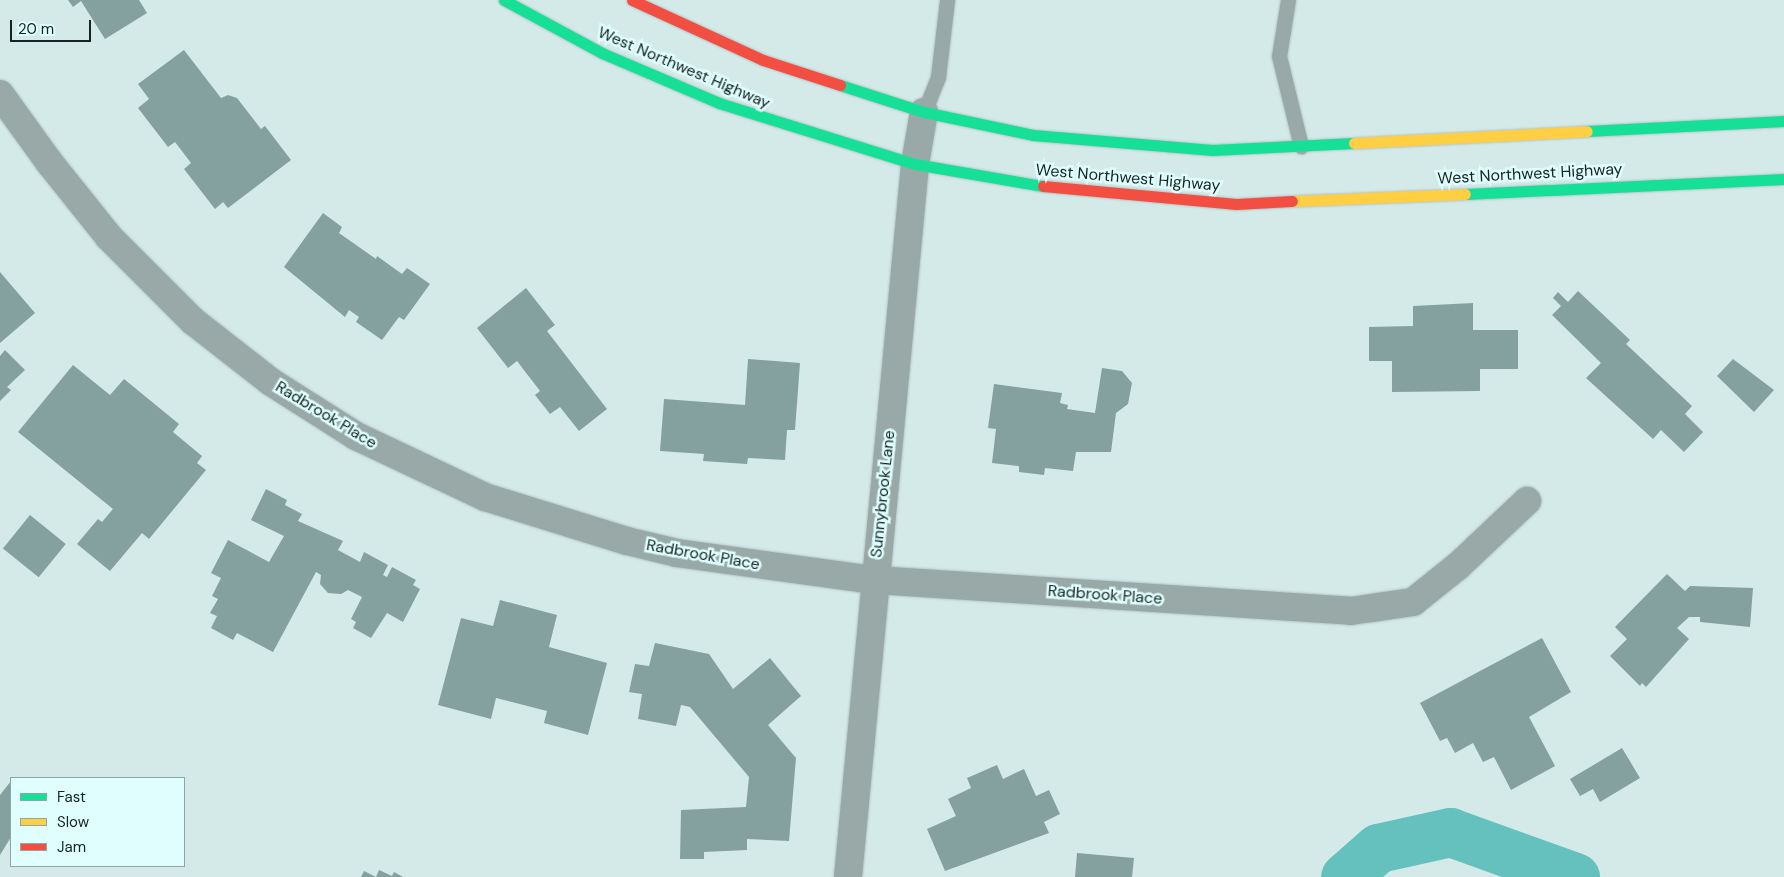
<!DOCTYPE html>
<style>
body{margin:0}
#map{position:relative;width:1784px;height:877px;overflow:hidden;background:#d4eae9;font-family:"DM Sans",sans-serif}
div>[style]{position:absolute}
.river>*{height:49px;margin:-24.5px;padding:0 24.5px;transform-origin:24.5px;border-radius:24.5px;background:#65c1be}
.building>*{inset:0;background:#84a09f;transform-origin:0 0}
.roads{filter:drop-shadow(0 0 1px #b3c5c4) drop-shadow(0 0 1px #b3c5c4)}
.lane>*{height:15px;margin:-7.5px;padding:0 7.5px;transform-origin:7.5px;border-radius:7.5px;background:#98a9a8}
.street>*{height:28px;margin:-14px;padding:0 14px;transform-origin:14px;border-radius:14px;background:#98a9a8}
.fast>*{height:11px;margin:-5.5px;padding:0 5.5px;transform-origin:5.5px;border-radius:5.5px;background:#16e098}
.slow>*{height:11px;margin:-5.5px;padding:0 5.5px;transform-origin:5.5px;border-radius:5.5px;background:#ffcf43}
.jam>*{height:11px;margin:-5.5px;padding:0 5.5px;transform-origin:5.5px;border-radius:5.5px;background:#f24e42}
span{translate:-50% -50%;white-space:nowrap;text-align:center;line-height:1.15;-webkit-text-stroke:5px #dffefd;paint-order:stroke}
.street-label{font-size:16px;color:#152423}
.legend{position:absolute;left:10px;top:777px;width:175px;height:90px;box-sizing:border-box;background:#dffefd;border:1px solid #8ea7a6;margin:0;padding:6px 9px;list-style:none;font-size:15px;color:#152423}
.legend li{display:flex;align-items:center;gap:10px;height:25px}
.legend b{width:25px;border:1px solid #8ea7a6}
.scale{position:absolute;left:10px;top:20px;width:81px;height:22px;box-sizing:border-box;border:2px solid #152423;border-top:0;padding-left:6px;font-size:15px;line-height:18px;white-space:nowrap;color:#152423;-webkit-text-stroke:4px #dffefd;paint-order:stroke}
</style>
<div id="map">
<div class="river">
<i style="left:1345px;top:877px;width:44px;rotate:-41.3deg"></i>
<i style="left:1378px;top:848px;width:74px;rotate:-12.5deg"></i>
<i style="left:1450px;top:832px;width:133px;rotate:19.8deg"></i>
</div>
<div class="building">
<i style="clip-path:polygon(68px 0,139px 0,147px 13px,105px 39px,81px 1px,73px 7px)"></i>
<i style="clip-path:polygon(184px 50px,221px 98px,228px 95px,237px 98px,261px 129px,265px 126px,291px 160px,228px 208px,223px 202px,215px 209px,184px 169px,191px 163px,175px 142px,168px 147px,138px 108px,149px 99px,138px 84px)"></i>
<i style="clip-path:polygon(323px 213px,342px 227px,339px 233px,376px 259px,377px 256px,402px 274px,407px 268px,430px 284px,404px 320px,399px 317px,382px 340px,356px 322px,359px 317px,349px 310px,345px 317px,284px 267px)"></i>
<i style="clip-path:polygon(0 272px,35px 313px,0 343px)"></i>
<i style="clip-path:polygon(526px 288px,555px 325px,547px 331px,607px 409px,579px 431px,560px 407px,550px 414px,535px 395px,540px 391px,517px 361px,508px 368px,477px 328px)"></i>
<i style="clip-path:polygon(1578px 291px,1630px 340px,1626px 344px,1692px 406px,1685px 414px,1703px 432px,1684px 452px,1661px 430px,1653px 439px,1586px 378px,1601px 363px,1552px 315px,1561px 306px,1553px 298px,1558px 292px,1568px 302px)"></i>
<i style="clip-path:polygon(1473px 303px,1473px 330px,1518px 330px,1518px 369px,1480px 369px,1480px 391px,1392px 392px,1392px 361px,1369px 361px,1369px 327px,1413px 326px,1413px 306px)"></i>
<i style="clip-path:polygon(5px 350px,25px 370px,7px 387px,11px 390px,0 401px,0 356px)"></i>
<i style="clip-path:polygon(748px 359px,800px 363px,795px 430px,787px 430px,785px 460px,748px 458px,747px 464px,703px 461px,704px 454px,660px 451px,664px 399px,745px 405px)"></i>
<i style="clip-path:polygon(1733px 359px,1774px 390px,1754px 412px,1717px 376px)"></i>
<i style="clip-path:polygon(73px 365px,110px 395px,124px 379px,179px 424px,173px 432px,202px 456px,197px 463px,206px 470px,149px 539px,142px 533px,110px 571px,77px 544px,98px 519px,102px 522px,113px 509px,18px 432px)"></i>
<i style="clip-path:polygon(1102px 368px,1122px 371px,1132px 383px,1128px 404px,1116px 413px,1111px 452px,1076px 452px,1073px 471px,1045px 468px,1044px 475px,1019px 472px,1019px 466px,992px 463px,996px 429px,988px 428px,994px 384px,1062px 393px,1060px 403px,1068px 405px,1067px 409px,1095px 413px)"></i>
<i style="clip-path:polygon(266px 489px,287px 500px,285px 505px,302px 514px,298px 521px,343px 541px,338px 550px,360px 562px,364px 552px,388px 565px,383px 575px,387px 577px,392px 567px,416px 580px,413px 585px,420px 589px,403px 622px,387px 613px,371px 638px,353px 628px,356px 622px,351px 619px,362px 597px,348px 590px,341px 594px,328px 593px,320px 584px,321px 575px,316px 572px,273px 652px,237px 633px,233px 640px,211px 628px,217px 616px,210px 613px,218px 599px,212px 596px,221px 578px,211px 573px,228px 540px,269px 562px,284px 536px,251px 520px)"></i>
<i style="left:30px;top:515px;width:46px;height:43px;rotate:39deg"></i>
<i style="clip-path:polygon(1667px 574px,1685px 591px,1690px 586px,1753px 588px,1750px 627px,1700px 622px,1700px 617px,1689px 617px,1677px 628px,1689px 639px,1646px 687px,1642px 683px,1640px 686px,1610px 656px,1627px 639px,1615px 627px)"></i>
<i style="clip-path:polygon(500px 600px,557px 615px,549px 647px,607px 663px,588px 735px,544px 723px,547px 711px,496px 698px,491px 719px,438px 705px,461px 618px,493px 626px)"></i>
<i style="clip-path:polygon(1542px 638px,1571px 692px,1529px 717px,1555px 766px,1511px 790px,1494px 757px,1483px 762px,1473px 743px,1455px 753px,1447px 738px,1440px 741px,1420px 703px)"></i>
<i style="clip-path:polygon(655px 643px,709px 654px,733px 689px,770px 658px,801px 696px,768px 725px,796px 758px,789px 841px,747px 839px,747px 850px,704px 852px,704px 859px,680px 859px,681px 810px,746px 807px,749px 777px,690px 707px,681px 705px,676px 726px,638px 719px,642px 694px,629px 692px,635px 664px,649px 666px)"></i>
<i style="clip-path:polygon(1622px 748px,1640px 778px,1600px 802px,1593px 789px,1580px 796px,1570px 779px)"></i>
<i style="clip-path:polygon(997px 765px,1003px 779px,1024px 769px,1036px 796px,1049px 790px,1060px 814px,1044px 822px,1049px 833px,945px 871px,927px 829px,956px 816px,948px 799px,971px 788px,967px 778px)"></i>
<i style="clip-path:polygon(11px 781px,11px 837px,0 855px,0 795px)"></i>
<i style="clip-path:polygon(1077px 853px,1134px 858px,1132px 877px,1075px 877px)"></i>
<i style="clip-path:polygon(379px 870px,392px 876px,394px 872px,403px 877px,361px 877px,364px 871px,376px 877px)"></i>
</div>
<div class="roads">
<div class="lane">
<i style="left:1288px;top:0;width:57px;rotate:99.1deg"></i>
<i style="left:1279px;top:56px;width:93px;rotate:76.3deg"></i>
<i style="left:924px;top:112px;width:38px;rotate:-68deg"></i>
<i style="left:938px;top:77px;width:78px;rotate:-83.3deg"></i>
</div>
<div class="street">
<i style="left:0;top:94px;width:84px;rotate:54.2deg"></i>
<i style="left:49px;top:162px;width:96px;rotate:51.3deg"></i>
<i style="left:109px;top:237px;width:119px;rotate:45deg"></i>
<i style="left:193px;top:321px;width:99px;rotate:38deg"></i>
<i style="left:271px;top:382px;width:101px;rotate:32.4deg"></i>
<i style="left:356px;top:436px;width:143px;rotate:25.3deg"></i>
<i style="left:485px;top:497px;width:149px;rotate:17.2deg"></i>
<i style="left:627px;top:541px;width:51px;rotate:13.5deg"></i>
<i style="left:677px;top:553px;width:200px;rotate:7.8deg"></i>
<i style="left:875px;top:580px;width:477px;rotate:3.7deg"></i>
<i style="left:1351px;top:611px;width:63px;rotate:-8.3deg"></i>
<i style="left:1413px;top:602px;width:58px;rotate:-38.7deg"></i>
<i style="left:1458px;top:566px;width:95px;rotate:-43.3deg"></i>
<i style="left:848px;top:877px;width:716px;rotate:-84.63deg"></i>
<i style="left:915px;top:164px;width:53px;rotate:-80.2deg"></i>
</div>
<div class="fast">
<i style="left:504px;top:0;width:111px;rotate:28.4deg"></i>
<i style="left:602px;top:53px;width:127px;rotate:23.1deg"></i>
<i style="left:719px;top:103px;width:205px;rotate:17.3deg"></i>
<i style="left:915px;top:164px;width:130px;rotate:9.8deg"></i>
<i style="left:840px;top:85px;width:88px;rotate:17.8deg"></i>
<i style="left:924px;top:112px;width:111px;rotate:11.9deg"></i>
<i style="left:1033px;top:135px;width:180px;rotate:4.8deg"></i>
<i style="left:1212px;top:150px;width:142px;rotate:-2.8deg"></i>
<i style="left:1587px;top:131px;width:197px;rotate:-2.9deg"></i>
<i style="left:1465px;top:194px;width:319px;rotate:-2.7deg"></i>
</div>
<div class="slow">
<i style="left:1354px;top:143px;width:233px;rotate:-2.9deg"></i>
<i style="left:1292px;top:201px;width:173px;rotate:-2.3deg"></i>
</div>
<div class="jam">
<i style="left:632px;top:0;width:144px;rotate:24.6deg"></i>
<i style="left:763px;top:60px;width:81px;rotate:18deg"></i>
<i style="left:1043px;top:186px;width:194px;rotate:5.3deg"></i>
<i style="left:1236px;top:204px;width:56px;rotate:-3.1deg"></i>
</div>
</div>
<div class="street-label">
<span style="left:684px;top:68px;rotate:23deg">West Northwest Highway</span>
<span style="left:1530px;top:174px;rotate:-3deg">West Northwest Highway</span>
<span style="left:1128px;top:178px;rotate:5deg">West Northwest Highway</span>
<span style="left:326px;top:415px;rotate:31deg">Radbrook Place</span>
<span style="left:883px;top:494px;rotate:-84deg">Sunnybrook Lane</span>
<span style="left:703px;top:555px;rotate:10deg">Radbrook Place</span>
<span style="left:1105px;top:595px;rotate:4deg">Radbrook Place</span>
</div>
<ul class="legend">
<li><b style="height:6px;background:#16e098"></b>Fast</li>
<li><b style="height:6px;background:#ffcf43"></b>Slow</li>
<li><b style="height:6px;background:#f24e42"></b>Jam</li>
</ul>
<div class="scale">20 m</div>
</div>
